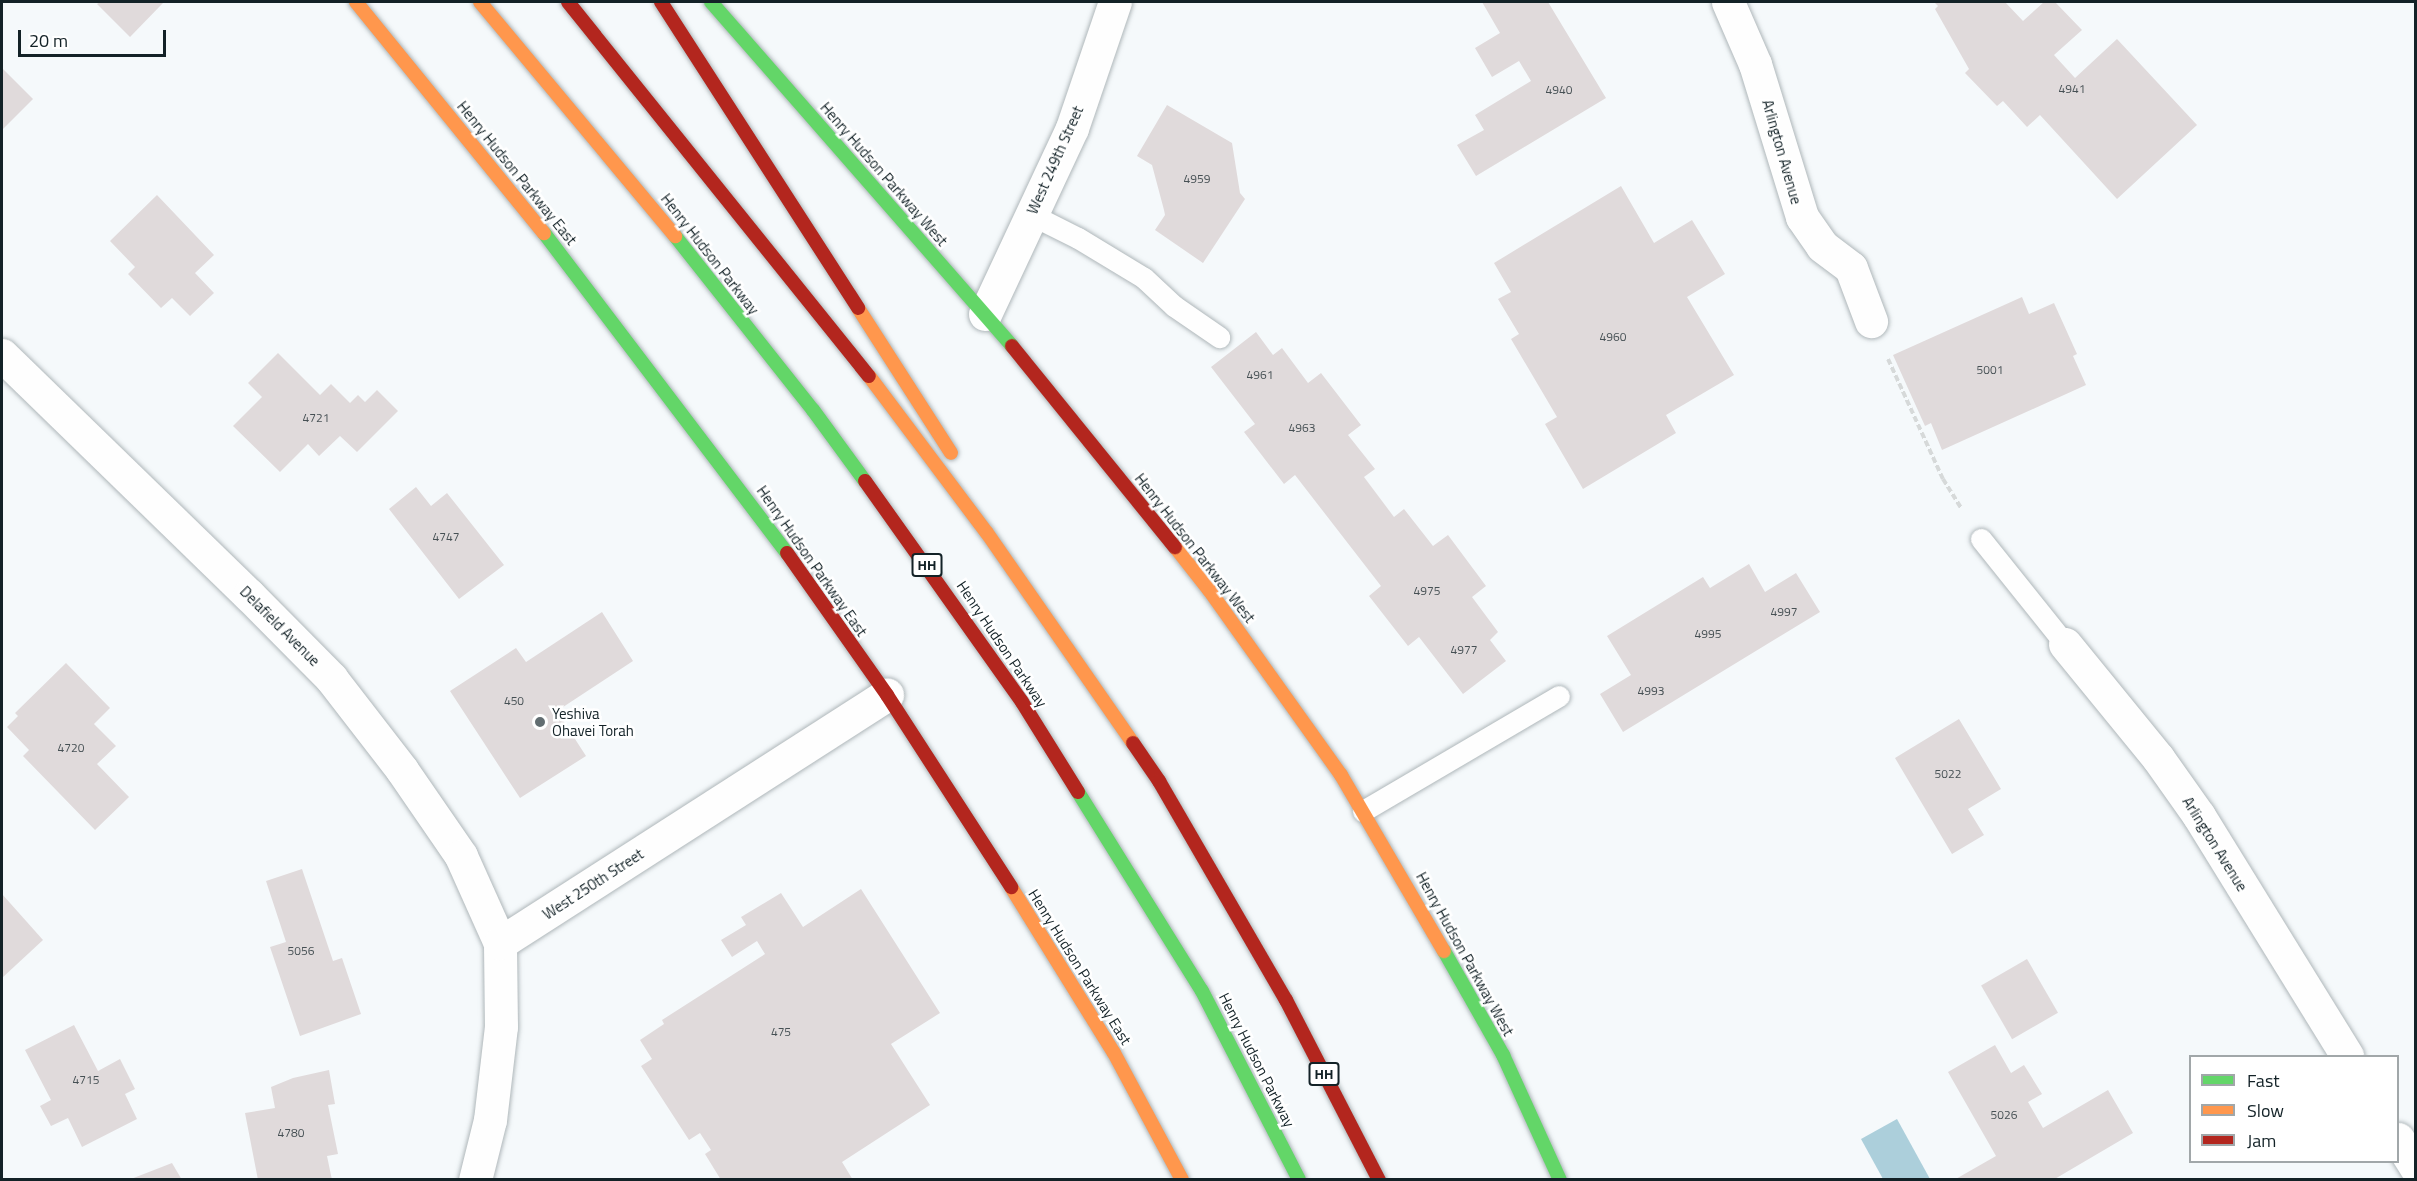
<!DOCTYPE html>
<style>
body{margin:0}
#map{position:relative;width:2417px;height:1181px;overflow:hidden;background:#f5f9fb;font-family:"Titillium Web",sans-serif}
div>[style]{position:absolute}
.water>*{inset:0;background:#accfdb}
.building>*{inset:0;background:#e0dadb;transform-origin:0 0}
.path>*{height:4px;margin-top:-2px;transform-origin:0;background:repeating-linear-gradient(90deg,#d6d9d9 0 6px,transparent 0 9px)}
.roads{filter:drop-shadow(0 0 2px #afb7ba) drop-shadow(0 0 2px #afb7ba)}
.lane>*{height:21px;margin:-10.5px;padding:0 10.5px;transform-origin:10.5px;border-radius:10.5px;background:#fefefe}
.street>*{height:33px;margin:-16.5px;padding:0 16.5px;transform-origin:16.5px;border-radius:16.5px;background:#fefefe}
.fast>*{height:14px;margin:-7px;padding:0 7px;transform-origin:7px;border-radius:7px;background:#63d668}
.slow>*{height:14px;margin:-7px;padding:0 7px;transform-origin:7px;border-radius:7px;background:#ff974d}
.jam>*{height:14px;margin:-7px;padding:0 7px;transform-origin:7px;border-radius:7px;background:#b3261e}
.dots>*{width:16px;height:16px;translate:-50% -50%;box-sizing:border-box;border:3px solid #fff;border-radius:50%}
span{translate:-50% -50%;white-space:nowrap;text-align:center;line-height:1.15;-webkit-text-stroke:5px #fff;paint-order:stroke}
.number-label{font-size:12px;color:#465054}
.number-label span{-webkit-text-stroke-width:0}
.shield-label span{padding:2px 4px;background:#fff;border:2px solid;border-radius:4px;-webkit-text-stroke-width:0}
.shield-label{font-size:14px;color:#132227;font-weight:700}
.street-label{font-size:15px;color:#132227}
.poi-label{font-size:15px;color:#132227}
.left{translate:0 -50%;text-align:left}
.frame{position:absolute;inset:0;border:3px solid #132227;pointer-events:none}
.legend{position:absolute;left:2189px;top:1055px;width:210px;height:108px;box-sizing:border-box;background:#fff;border:2px solid #a1a7a9;margin:0;padding:8px 10px;list-style:none;font-size:18px;color:#132227}
.legend li{display:flex;align-items:center;gap:12px;height:30px}
.legend b{width:30px;border:2px solid #a1a7a9}
.scale{position:absolute;left:18px;top:30px;width:148px;height:27px;box-sizing:border-box;border:3px solid #132227;border-top:0;padding-left:8px;font-size:18px;line-height:21px;white-space:nowrap;color:#132227;-webkit-text-stroke:4px #fff;paint-order:stroke}
</style>
<div id="map">
<div class="water">
<i style="clip-path:polygon(1897px 1119px,1930px 1179px,1883px 1179px,1861px 1139px)"></i>
</div>
<div class="building">
<i style="clip-path:polygon(100px 2px,161px 2px,163px 3px,130px 37px,97px 4px)"></i>
<i style="clip-path:polygon(1482px 2px,1548px 2px,1606px 98px,1476px 176px,1457px 145px,1484px 130px,1475px 115px,1531px 81px,1519px 61px,1492px 77px,1475px 48px,1500px 33px)"></i>
<i style="clip-path:polygon(1934px 2px,2005px 2px,2023px 21px,2044px 2px,2055px 2px,2082px 30px,2054px 55px,2075px 78px,2117px 39px,2197px 125px,2117px 199px,2040px 115px,2027px 127px,2003px 101px,1997px 106px,1965px 73px,1969px 69px,1935px 9px,1938px 6px)"></i>
<i style="clip-path:polygon(2px 68px,33px 99px,2px 130px)"></i>
<i style="clip-path:polygon(1167px 105px,1232px 143px,1240px 193px,1245px 199px,1203px 263px,1155px 230px,1165px 215px,1164px 210px,1152px 165px,1137px 156px)"></i>
<i style="clip-path:polygon(1621px 186px,1654px 243px,1692px 220px,1725px 274px,1687px 297px,1734px 375px,1666px 415px,1676px 433px,1583px 489px,1545px 424px,1557px 417px,1511px 339px,1519px 334px,1498px 299px,1511px 292px,1494px 263px)"></i>
<i style="clip-path:polygon(157px 195px,214px 255px,195px 273px,214px 293px,190px 316px,172px 298px,161px 308px,128px 274px,135px 267px,110px 241px)"></i>
<i style="clip-path:polygon(2022px 297px,2029px 314px,2054px 303px,2077px 354px,2073px 356px,2086px 385px,1942px 450px,1931px 423px,1925px 426px,1893px 355px)"></i>
<i style="clip-path:polygon(1256px 332px,1273px 355px,1282px 348px,1308px 383px,1321px 373px,1361px 425px,1348px 435px,1375px 469px,1364px 477px,1394px 517px,1404px 509px,1433px 546px,1448px 535px,1486px 586px,1472px 597px,1498px 632px,1490px 640px,1506px 661px,1463px 694px,1419px 637px,1408px 646px,1369px 596px,1381px 586px,1295px 475px,1284px 484px,1244px 432px,1255px 424px,1211px 367px)"></i>
<i style="clip-path:polygon(278px 353px,320px 395px,331px 384px,350px 403px,358px 395px,365px 402px,377px 390px,398px 411px,357px 452px,340px 436px,319px 456px,308px 444px,280px 472px,233px 426px,262px 397px,248px 383px)"></i>
<i style="clip-path:polygon(416px 487px,431px 506px,447px 493px,504px 565px,459px 599px,389px 509px)"></i>
<i style="clip-path:polygon(1749px 564px,1765px 592px,1796px 573px,1820px 612px,1623px 732px,1600px 694px,1631px 675px,1607px 636px,1703px 577px,1710px 588px)"></i>
<i style="clip-path:polygon(602px 612px,633px 661px,557px 711px,586px 756px,520px 798px,450px 691px,516px 648px,526px 662px)"></i>
<i style="clip-path:polygon(66px 663px,110px 708px,94px 724px,116px 746px,97px 764px,129px 797px,95px 830px,23px 756px,29px 750px,7px 727px,18px 716px,15px 713px)"></i>
<i style="clip-path:polygon(1959px 719px,2001px 789px,1968px 809px,1984px 835px,1952px 854px,1895px 758px)"></i>
<i style="clip-path:polygon(302px 869px,333px 961px,342px 958px,361px 1014px,300px 1036px,270px 947px,286px 942px,266px 881px)"></i>
<i style="clip-path:polygon(861px 889px,940px 1013px,891px 1044px,930px 1105px,842px 1162px,853px 1180px,721px 1180px,705px 1154px,711px 1150px,700px 1133px,689px 1140px,641px 1066px,652px 1059px,640px 1040px,664px 1024px,662px 1020px,765px 954px,757px 941px,732px 957px,721px 940px,746px 925px,741px 917px,781px 893px,803px 927px)"></i>
<i style="clip-path:polygon(2px 894px,43px 940px,2px 978px)"></i>
<i style="left:2027px;top:959px;width:62px;height:53px;rotate:60deg"></i>
<i style="clip-path:polygon(74px 1025px,98px 1071px,120px 1059px,135px 1089px,125px 1094px,137px 1119px,82px 1147px,68px 1118px,51px 1126px,40px 1106px,51px 1100px,25px 1050px)"></i>
<i style="clip-path:polygon(1995px 1045px,2011px 1073px,2024px 1065px,2042px 1094px,2028px 1102px,2043px 1128px,2108px 1090px,2133px 1133px,2053px 1180px,1954px 1180px,1996px 1156px,1948px 1072px)"></i>
<i style="clip-path:polygon(329px 1070px,335px 1104px,328px 1105px,338px 1154px,327px 1156px,332px 1180px,258px 1180px,245px 1113px,275px 1108px,271px 1087px,293px 1078px)"></i>
<i style="clip-path:polygon(172px 1163px,182px 1180px,131px 1180px,131px 1179px)"></i>
</div>
<div class="path">
<i style="left:1888px;top:359px;width:132px;rotate:65.4deg"></i>
<i style="left:1943px;top:479px;width:34px;rotate:58deg"></i>
</div>
<div class="roads">
<div class="lane">
<i style="left:1032px;top:215px;width:51px;rotate:26.6deg"></i>
<i style="left:1078px;top:238px;width:77px;rotate:31.2deg"></i>
<i style="left:1144px;top:278px;width:41px;rotate:43deg"></i>
<i style="left:1174px;top:306px;width:55px;rotate:34.6deg"></i>
<i style="left:1981px;top:539px;width:134px;rotate:51.3deg"></i>
<i style="left:1363px;top:811px;width:227px;rotate:-30.4deg"></i>
</div>
<div class="street">
<i style="left:1728px;top:2px;width:68px;rotate:66.5deg"></i>
<i style="left:1755px;top:64px;width:160px;rotate:72.9deg"></i>
<i style="left:1802px;top:217px;width:35px;rotate:55deg"></i>
<i style="left:1822px;top:246px;width:36px;rotate:37deg"></i>
<i style="left:1851px;top:268px;width:57px;rotate:69.3deg"></i>
<i style="left:985px;top:314px;width:205px;rotate:-64.9deg"></i>
<i style="left:1072px;top:128px;width:133px;rotate:-71.2deg"></i>
<i style="left:2px;top:355px;width:344px;rotate:44.2deg"></i>
<i style="left:249px;top:595px;width:117px;rotate:45.3deg"></i>
<i style="left:331px;top:678px;width:116px;rotate:52.3deg"></i>
<i style="left:402px;top:770px;width:104px;rotate:55.5deg"></i>
<i style="left:461px;top:856px;width:95px;rotate:65.9deg"></i>
<i style="left:2065px;top:644px;width:147px;rotate:50.8deg"></i>
<i style="left:2158px;top:758px;width:71px;rotate:54.7deg"></i>
<i style="left:2199px;top:816px;width:282px;rotate:58.3deg"></i>
<i style="left:2398px;top:1139px;width:34px;rotate:58deg"></i>
<i style="left:475px;top:1180px;width:62px;rotate:-76deg"></i>
<i style="left:490px;top:1120px;width:94px;rotate:-83.3deg"></i>
<i style="left:501px;top:1027px;width:84px;rotate:-90.7deg"></i>
<i style="left:500px;top:943px;width:460px;rotate:-32.7deg"></i>
</div>
<div class="fast">
<i style="left:711px;top:2px;width:457px;rotate:48.8deg"></i>
<i style="left:544px;top:233px;width:402px;rotate:52.8deg"></i>
<i style="left:675px;top:236px;width:222px;rotate:51.6deg"></i>
<i style="left:813px;top:410px;width:88px;rotate:53.8deg"></i>
<i style="left:1078px;top:792px;width:234px;rotate:58.1deg"></i>
<i style="left:1202px;top:991px;width:212px;rotate:62.8deg"></i>
<i style="left:1444px;top:951px;width:120px;rotate:60.4deg"></i>
<i style="left:1503px;top:1055px;width:137px;rotate:65.5deg"></i>
</div>
<div class="slow">
<i style="left:356px;top:2px;width:298px;rotate:50.9deg"></i>
<i style="left:480px;top:2px;width:305px;rotate:50.2deg"></i>
<i style="left:858px;top:308px;width:172px;rotate:57.3deg"></i>
<i style="left:869px;top:376px;width:196px;rotate:53.1deg"></i>
<i style="left:987px;top:533px;width:256px;rotate:55.2deg"></i>
<i style="left:1175px;top:547px;width:55px;rotate:51.7deg"></i>
<i style="left:1209px;top:590px;width:227px;rotate:54.5deg"></i>
<i style="left:1341px;top:775px;width:204px;rotate:59.7deg"></i>
<i style="left:1011px;top:887px;width:195px;rotate:58.2deg"></i>
<i style="left:1114px;top:1053px;width:144px;rotate:61.8deg"></i>
</div>
<div class="jam">
<i style="left:568px;top:2px;width:480px;rotate:51.2deg"></i>
<i style="left:661px;top:2px;width:364px;rotate:57.2deg"></i>
<i style="left:1012px;top:346px;width:259px;rotate:51deg"></i>
<i style="left:865px;top:481px;width:271px;rotate:54.6deg"></i>
<i style="left:1022px;top:702px;width:106px;rotate:58.1deg"></i>
<i style="left:787px;top:553px;width:174px;rotate:54.8deg"></i>
<i style="left:887px;top:695px;width:229px;rotate:57.1deg"></i>
<i style="left:1133px;top:743px;width:46px;rotate:55.6deg"></i>
<i style="left:1159px;top:781px;width:253px;rotate:59.9deg"></i>
<i style="left:1286px;top:1000px;width:203px;rotate:62.7deg"></i>
</div>
</div>
<div class="dots">
<i style="left:540px;top:722px;background:#626d71"></i>
</div>
<div class="number-label">
<span style="left:2072px;top:89px">4941</span>
<span style="left:1559px;top:90px">4940</span>
<span style="left:1197px;top:179px">4959</span>
<span style="left:1613px;top:337px">4960</span>
<span style="left:1990px;top:370px">5001</span>
<span style="left:1260px;top:375px">4961</span>
<span style="left:316px;top:418px">4721</span>
<span style="left:1302px;top:428px">4963</span>
<span style="left:446px;top:537px">4747</span>
<span style="left:1427px;top:591px">4975</span>
<span style="left:1784px;top:612px">4997</span>
<span style="left:1708px;top:634px">4995</span>
<span style="left:1464px;top:650px">4977</span>
<span style="left:1651px;top:691px">4993</span>
<span style="left:514px;top:701px">450</span>
<span style="left:71px;top:748px">4720</span>
<span style="left:1948px;top:774px">5022</span>
<span style="left:301px;top:951px">5056</span>
<span style="left:781px;top:1032px">475</span>
<span style="left:86px;top:1080px">4715</span>
<span style="left:2004px;top:1115px">5026</span>
<span style="left:291px;top:1133px">4780</span>
</div>
<div class="shield-label">
<span style="left:927px;top:565px">HH</span>
<span style="left:1324px;top:1074px">HH</span>
</div>
<div class="street-label">
<span style="left:1782px;top:152px;rotate:74deg">Arlington Avenue</span>
<span style="left:1055px;top:160px;rotate:-66deg">West 249th Street</span>
<span style="left:517px;top:173px;rotate:51deg">Henry Hudson Parkway East</span>
<span style="left:884px;top:174px;rotate:49deg">Henry Hudson Parkway West</span>
<span style="left:710px;top:254px;rotate:52deg">Henry Hudson Parkway</span>
<span style="left:1195px;top:548px;rotate:52deg">Henry Hudson Parkway West</span>
<span style="left:812px;top:561px;rotate:55deg">Henry Hudson Parkway East</span>
<span style="left:280px;top:626px;rotate:45deg">Delafield Avenue</span>
<span style="left:1002px;top:644px;rotate:56deg">Henry Hudson Parkway</span>
<span style="left:2215px;top:844px;rotate:58deg">Arlington Avenue</span>
<span style="left:593px;top:884px;rotate:-33deg">West 250th Street</span>
<span style="left:1465px;top:954px;rotate:61deg">Henry Hudson Parkway West</span>
<span style="left:1080px;top:967px;rotate:58deg">Henry Hudson Parkway East</span>
<span style="left:1257px;top:1060px;rotate:63deg">Henry Hudson Parkway</span>
</div>
<div class="poi-label">
<span class="left" style="left:552px;top:722px">Yeshiva<br>Ohavei Torah</span>
</div>
<div class="frame"></div>
<ul class="legend">
<li><b style="height:8px;background:#63d668"></b>Fast</li>
<li><b style="height:8px;background:#ff974d"></b>Slow</li>
<li><b style="height:8px;background:#b3261e"></b>Jam</li>
</ul>
<div class="scale">20 m</div>
</div>
